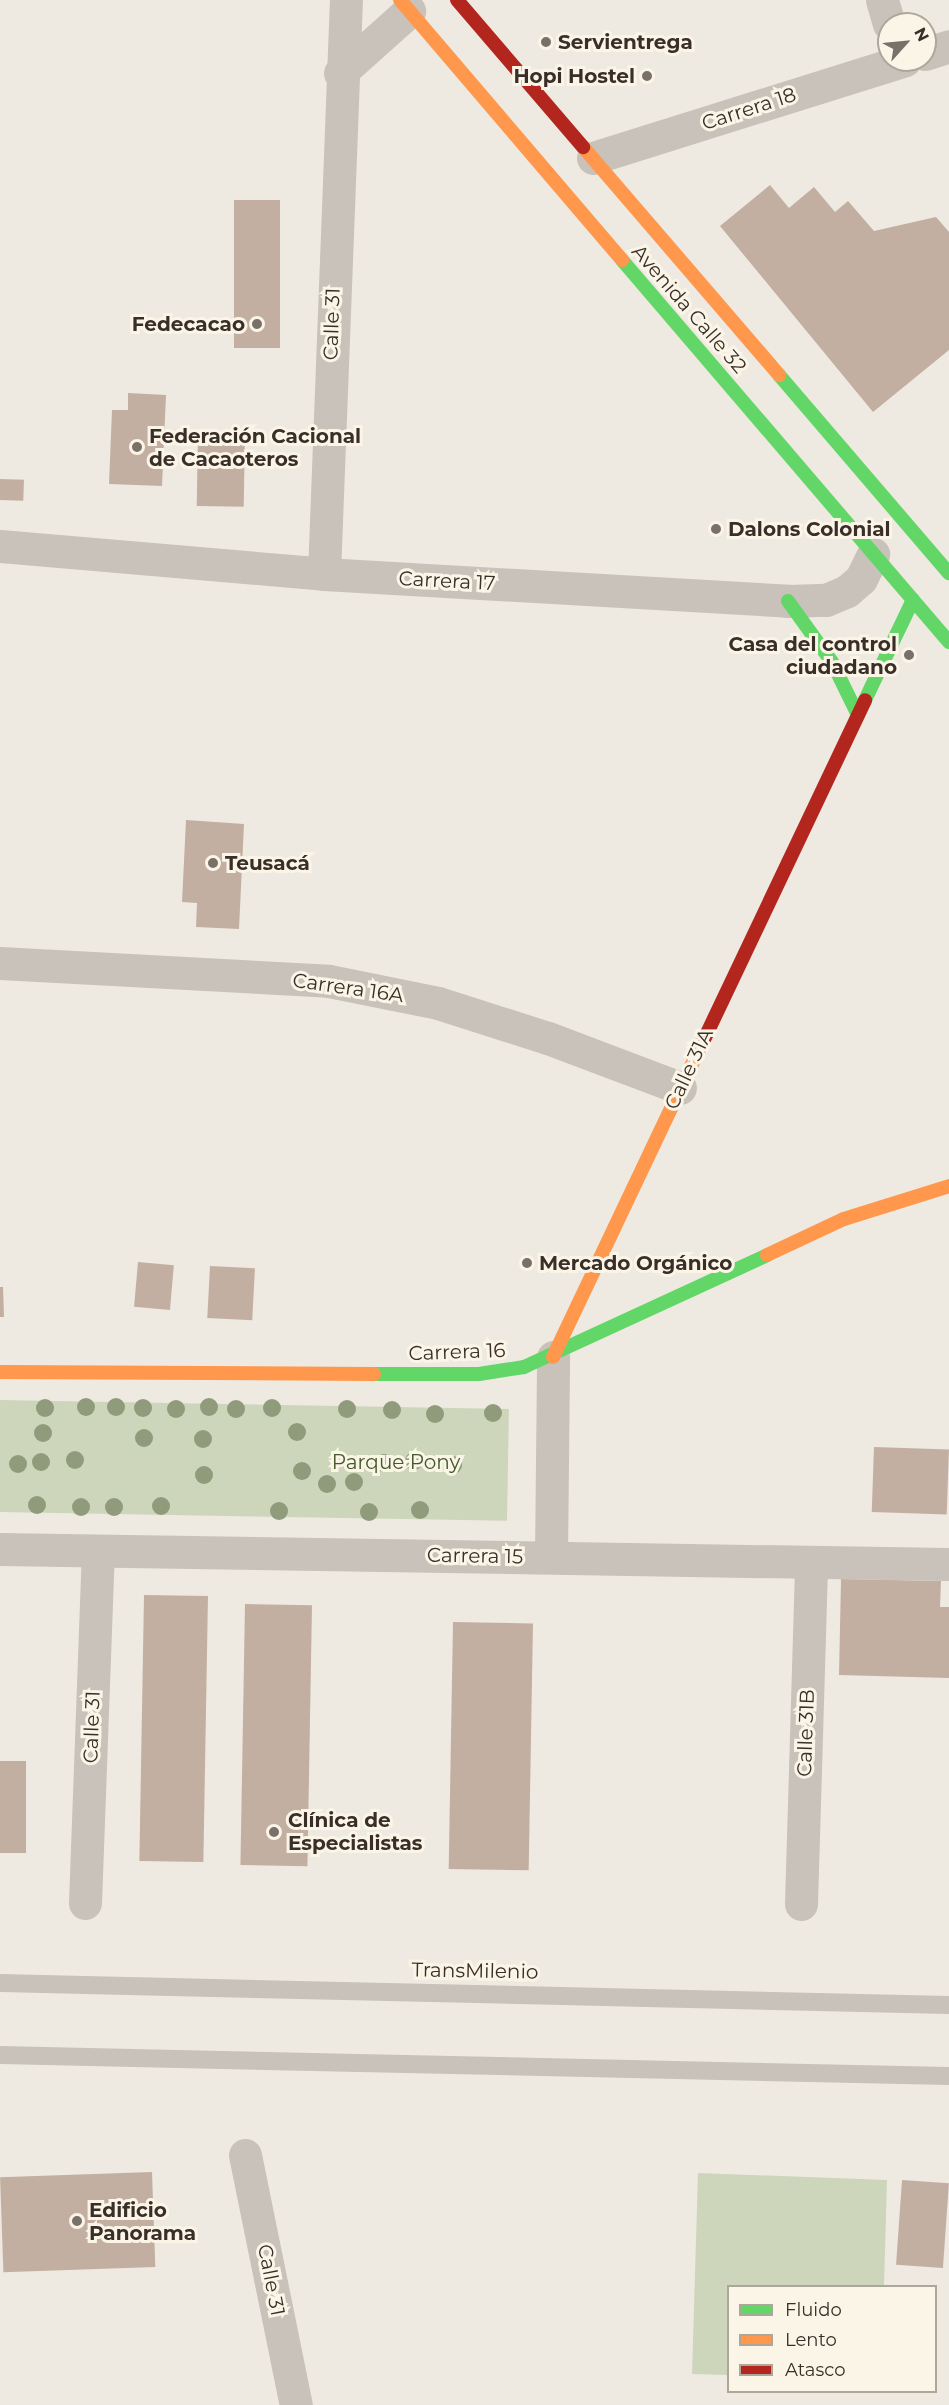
<!DOCTYPE html>
<meta charset="utf-8">
<style>
body{margin:0}
#map{position:relative;width:949px;height:2405px;overflow:hidden;background:#eeeae1;font-family:Montserrat,sans-serif}
div>[style]{position:absolute}
.green>*{inset:0;background:#cdd6ba;transform-origin:0 0}
.building>*{inset:0;background:#c3afa1;transform-origin:0 0}
.lane>*{height:18px;margin:-9px;padding:0 9px;transform-origin:9px;border-radius:9px;background:#c8c2ba}
.street>*{height:33px;margin:-16.5px;padding:0 16.5px;transform-origin:16.5px;border-radius:16.5px;background:#c8c2ba}
.fast>*{height:14px;margin:-7px;padding:0 7px;transform-origin:7px;border-radius:7px;background:#63d668}
.slow>*{height:14px;margin:-7px;padding:0 7px;transform-origin:7px;border-radius:7px;background:#ff974d}
.jam>*{height:14px;margin:-7px;padding:0 7px;transform-origin:7px;border-radius:7px;background:#b3261e}
.trees>*{width:18px;height:18px;margin:-9px;border-radius:50%;background:#909b7c}
.dots>*{width:16px;height:16px;translate:-50% -50%;box-sizing:border-box;border:3px solid #fbf5e8;border-radius:50%}
span{translate:-50% -50%;white-space:nowrap;text-align:center;line-height:1.15;-webkit-text-stroke:6px #fbf5e8;paint-order:stroke}
.poi-label{font-size:20px;color:#392f28;font-weight:700}
.left{translate:0 -50%;text-align:left}
.right{translate:-100% -50%;text-align:right}
.street-label{font-size:20px;color:#392f28}
.park-label{font-size:20px;color:#435a29}
.legend{position:absolute;left:727px;top:2285px;width:210px;height:108px;box-sizing:border-box;background:#fbf5e8;border:2px solid #ada69b;margin:0;padding:8px 10px;list-style:none;font-size:18px;color:#392f28}
.legend li{display:flex;align-items:center;gap:12px;height:30px}
.legend b{width:30px;border:2px solid #ada69b}
.north{position:absolute;left:877px;top:12px;width:60px;height:60px;box-sizing:border-box;background:#fbf5e8;border:2px solid #ada69b;border-radius:50%;rotate:63deg;font-size:16px;font-weight:700;line-height:24px;text-align:center;color:#392f28}
.north::after{content:'';display:block;margin:auto;width:21px;height:27px;background:#787069;clip-path:polygon(50% 0,100% 100%,50% 72%,0 100%)}
</style>
<div id="map">
<div class="green">
<i style="left:0;top:1400px;width:509px;height:112px;rotate:1deg"></i>
<i style="clip-path:polygon(698px 2173px,887px 2180px,884px 2286px,728px 2286px,728px 2375px,692px 2374px)"></i>
</div>
<div class="building">
<i style="clip-path:polygon(770px 185px,789px 208px,814px 187px,835px 212px,848px 201px,874px 231px,936px 217px,949px 232px,949px 350px,873px 412px,720px 226px)"></i>
<i style="left:234px;top:200px;width:46px;height:148px"></i>
<i style="clip-path:polygon(128px 393px,166px 395px,162px 486px,109px 484px,112px 410px,128px 410px)"></i>
<i style="left:198px;top:432px;width:47px;height:74px;rotate:1deg"></i>
<i style="left:0;top:479px;width:24px;height:21px;rotate:2deg"></i>
<i style="clip-path:polygon(186px 820px,244px 824px,239px 929px,196px 927px,197px 903px,182px 902px)"></i>
<i style="left:138px;top:1262px;width:36px;height:45px;rotate:5deg"></i>
<i style="left:210px;top:1266px;width:45px;height:52px;rotate:3deg"></i>
<i style="clip-path:polygon(0 1287px,3px 1287px,4px 1317px,0 1317px)"></i>
<i style="left:874px;top:1447px;width:75px;height:65px;rotate:2deg"></i>
<i style="clip-path:polygon(841px 1579px,941px 1581px,940px 1607px,949px 1607px,949px 1678px,839px 1675px)"></i>
<i style="left:144px;top:1595px;width:64px;height:266px;rotate:1deg"></i>
<i style="left:245px;top:1604px;width:67px;height:261px;rotate:1deg"></i>
<i style="left:453px;top:1622px;width:80px;height:247px;rotate:1deg"></i>
<i style="left:0;top:1761px;width:26px;height:92px"></i>
<i style="left:152px;top:2172px;width:95px;height:152px;rotate:88deg"></i>
<i style="left:902px;top:2180px;width:47px;height:85px;rotate:4deg"></i>
</div>
<div class="lane">
<i style="left:0;top:1983px;width:949px;rotate:1.33deg"></i>
<i style="left:0;top:2055px;width:949px;rotate:1.27deg"></i>
</div>
<div class="street">
<i style="left:882px;top:0;width:25px;rotate:74deg"></i>
<i style="left:925px;top:54px;width:25px;rotate:-18deg"></i>
<i style="left:340px;top:73px;width:93px;rotate:-41.9deg"></i>
<i style="left:593px;top:158px;width:327px;rotate:-17.4deg"></i>
<i style="left:0;top:546px;width:325px;rotate:4.9deg"></i>
<i style="left:324px;top:574px;width:465px;rotate:3.3deg"></i>
<i style="left:788px;top:601px;width:38px;rotate:-2deg"></i>
<i style="left:826px;top:600px;width:23px;rotate:-23deg"></i>
<i style="left:847px;top:591px;width:18px;rotate:-41deg"></i>
<i style="left:861px;top:579px;width:28px;rotate:-64deg"></i>
<i style="left:324px;top:574px;width:574px;rotate:-87.81deg"></i>
<i style="left:0;top:963px;width:329px;rotate:3.1deg"></i>
<i style="left:329px;top:981px;width:111px;rotate:11.4deg"></i>
<i style="left:438px;top:1003px;width:115px;rotate:17.7deg"></i>
<i style="left:548px;top:1038px;width:141px;rotate:20.7deg"></i>
<i style="left:0;top:1549px;width:949px;rotate:0.91deg"></i>
<i style="left:551px;top:1557px;width:200px;rotate:-89.4deg"></i>
<i style="left:85px;top:1903px;width:352px;rotate:-87.9deg"></i>
<i style="left:801px;top:1904px;width:342px;rotate:-88.3deg"></i>
<i style="left:245px;top:2155px;width:255px;rotate:78.5deg"></i>
</div>
<div class="fast">
<i style="left:622px;top:260px;width:503px;rotate:49.44deg"></i>
<i style="left:779px;top:375px;width:261px;rotate:49.4deg"></i>
<i style="left:788px;top:601px;width:75px;rotate:54.2deg"></i>
<i style="left:832px;top:662px;width:59px;rotate:63.9deg"></i>
<i style="left:865px;top:700px;width:111px;rotate:-64.4deg"></i>
<i style="left:374px;top:1374px;width:105px"></i>
<i style="left:479px;top:1374px;width:46px;rotate:-8.8deg"></i>
<i style="left:524px;top:1367px;width:268px;rotate:-24.7deg"></i>
</div>
<div class="slow">
<i style="left:400px;top:0;width:342px;rotate:49.5deg"></i>
<i style="left:583px;top:147px;width:301px;rotate:49.3deg"></i>
<i style="left:767px;top:1255px;width:85px;rotate:-25.1deg"></i>
<i style="left:844px;top:1219px;width:110px;rotate:-17.4deg"></i>
<i style="left:553px;top:1357px;width:342px;rotate:-64.6deg"></i>
<i style="left:0;top:1372px;width:374px;rotate:0.3deg"></i>
</div>
<div class="jam">
<i style="left:457px;top:0;width:194px;rotate:49.4deg"></i>
<i style="left:700px;top:1048px;width:385px;rotate:-64.6deg"></i>
</div>
<div class="trees">
<i style="left:86px;top:1407px"></i>
<i style="left:116px;top:1407px"></i>
<i style="left:209px;top:1407px"></i>
<i style="left:45px;top:1408px"></i>
<i style="left:143px;top:1408px"></i>
<i style="left:272px;top:1408px"></i>
<i style="left:176px;top:1409px"></i>
<i style="left:236px;top:1409px"></i>
<i style="left:347px;top:1409px"></i>
<i style="left:392px;top:1410px"></i>
<i style="left:493px;top:1413px"></i>
<i style="left:435px;top:1414px"></i>
<i style="left:297px;top:1432px"></i>
<i style="left:43px;top:1433px"></i>
<i style="left:144px;top:1438px"></i>
<i style="left:203px;top:1439px"></i>
<i style="left:75px;top:1460px"></i>
<i style="left:414px;top:1461px"></i>
<i style="left:41px;top:1462px"></i>
<i style="left:384px;top:1463px"></i>
<i style="left:18px;top:1464px"></i>
<i style="left:453px;top:1465px"></i>
<i style="left:302px;top:1471px"></i>
<i style="left:204px;top:1475px"></i>
<i style="left:354px;top:1482px"></i>
<i style="left:327px;top:1484px"></i>
<i style="left:37px;top:1505px"></i>
<i style="left:161px;top:1506px"></i>
<i style="left:81px;top:1507px"></i>
<i style="left:114px;top:1507px"></i>
<i style="left:420px;top:1510px"></i>
<i style="left:279px;top:1511px"></i>
<i style="left:369px;top:1512px"></i>
</div>
<div class="dots">
<i style="left:546px;top:42px;background:#787069"></i>
<i style="left:647px;top:76px;background:#787069"></i>
<i style="left:257px;top:324px;background:#787069"></i>
<i style="left:137px;top:447px;background:#787069"></i>
<i style="left:716px;top:529px;background:#787069"></i>
<i style="left:909px;top:655px;background:#787069"></i>
<i style="left:213px;top:863px;background:#787069"></i>
<i style="left:527px;top:1263px;background:#787069"></i>
<i style="left:274px;top:1832px;background:#787069"></i>
<i style="left:77px;top:2221px;background:#787069"></i>
</div>
<div class="poi-label">
<span class="left" style="left:558px;top:42px">Servientrega</span>
<span class="right" style="left:635px;top:76px">Hopi Hostel</span>
<span class="right" style="left:245px;top:324px">Fedecacao</span>
<span class="left" style="left:149px;top:448px">Federación Cacional<br>de Cacaoteros</span>
<span class="left" style="left:728px;top:529px">Dalons Colonial</span>
<span class="right" style="left:897px;top:656px">Casa del control<br>ciudadano</span>
<span class="left" style="left:225px;top:863px">Teusacá</span>
<span class="left" style="left:539px;top:1263px">Mercado Orgánico</span>
<span class="left" style="left:288px;top:1832px">Clínica de<br>Especialistas</span>
<span class="left" style="left:89px;top:2222px">Edificio<br>Panorama</span>
</div>
<div class="street-label">
<span style="left:749px;top:109px;rotate:-18deg">Carrera 18</span>
<span style="left:689px;top:309px;rotate:49deg">Avenida Calle 32</span>
<span style="left:332px;top:324px;rotate:-88deg">Calle 31</span>
<span style="left:447px;top:581px;rotate:3deg">Carrera 17</span>
<span style="left:348px;top:988px;rotate:8deg">Carrera 16A</span>
<span style="left:689px;top:1069px;rotate:-65deg">Calle 31A</span>
<span style="left:457px;top:1352px;rotate:-2deg">Carrera 16</span>
<span style="left:475px;top:1556px;rotate:1deg">Carrera 15</span>
<span style="left:92px;top:1727px;rotate:-88deg">Calle 31</span>
<span style="left:806px;top:1733px;rotate:-88deg">Calle 31B</span>
<span style="left:475px;top:1971px;rotate:1deg">TransMilenio</span>
<span style="left:271px;top:2280px;rotate:79deg">Calle 31</span>
</div>
<div class="park-label">
<span style="left:396px;top:1462px">Parque Pony</span>
</div>
<ul class="legend">
<li><b style="height:8px;background:#63d668"></b>Fluido</li>
<li><b style="height:8px;background:#ff974d"></b>Lento</li>
<li><b style="height:8px;background:#b3261e"></b>Atasco</li>
</ul>
<div class="north">N</div>
</div>
